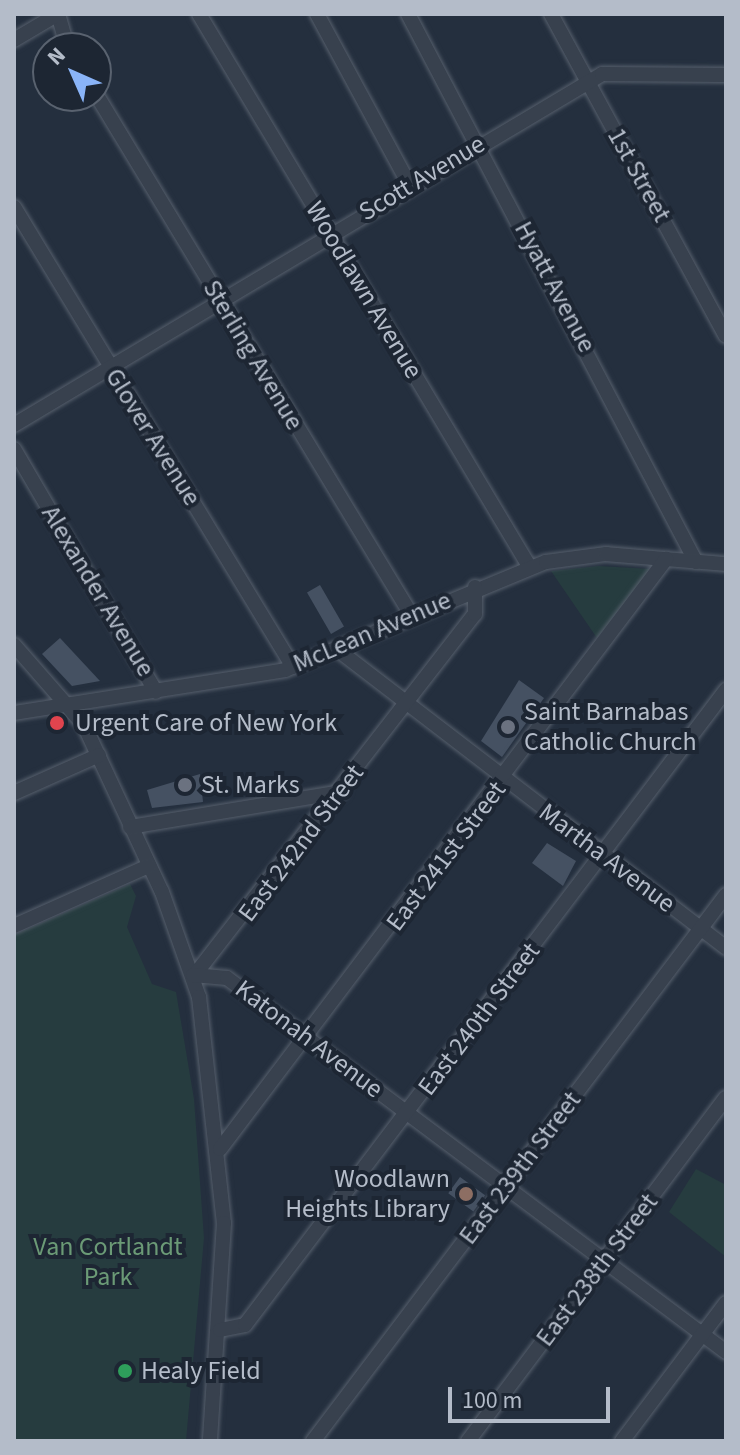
<!DOCTYPE html>
<style>
body{margin:0}
#map{position:relative;width:740px;height:1455px;overflow:hidden;background:#242f3e;font-family:"Source Sans 3",sans-serif}
div>[style]{position:absolute}
.green>*{inset:0;background:#263c3f}
.building>*{inset:0;background:#455162;transform-origin:0 0}
.roads{filter:drop-shadow(0 0 2px #565f6c) drop-shadow(0 0 2px #565f6c)}
.minor>*{height:14px;margin:-7px;padding:0 7px;transform-origin:7px;border-radius:7px;background:#38414e}
.dots>*{width:22px;height:22px;translate:-50% -50%;box-sizing:border-box;border:4px solid #1d2633;border-radius:50%}
span{translate:-50% -50%;white-space:nowrap;text-align:center;line-height:1.15;-webkit-text-stroke:8px #1d2633;paint-order:stroke}
.street-label{font-size:26px;color:#b4bcc9}
.poi-label{font-size:26px;color:#b4bcc9}
.left{translate:0 -50%;text-align:left}
.right{translate:-100% -50%;text-align:right}
.park-label{font-size:26px;color:#6b9a76}
.frame{position:absolute;inset:0;border:16px solid #b4bcc9;pointer-events:none}
.north{position:absolute;left:32px;top:32px;width:80px;height:80px;box-sizing:border-box;background:#1d2633;border:2px solid #59626f;border-radius:50%;rotate:315deg;font-size:22px;font-weight:700;line-height:32px;text-align:center;color:#b4bcc9}
.north::after{content:'';display:block;margin:auto;width:28px;height:36px;background:#8ab4f8;clip-path:polygon(50% 0,100% 100%,50% 72%,0 100%)}
.scale{position:absolute;left:448px;top:1387px;width:162px;height:36px;box-sizing:border-box;border:4px solid #b4bcc9;border-top:0;padding-left:10px;font-size:24px;line-height:28px;white-space:nowrap;color:#b4bcc9;-webkit-text-stroke:6px #1d2633;paint-order:stroke}
</style>
<div id="map">
<div class="green">
<i style="clip-path:polygon(599px 566px,651px 569px,597px 638px,551px 571px)"></i>
<i style="clip-path:polygon(130px 884px,136px 896px,127px 927px,152px 984px,176px 992px,194px 1099px,204px 1238px,186px 1441px,14px 1441px,14px 935px)"></i>
<i style="clip-path:polygon(696px 1169px,726px 1185px,726px 1257px,669px 1212px)"></i>
</div>
<div class="building">
<i style="left:320px;top:585px;width:48px;height:15px;rotate:60deg"></i>
<i style="clip-path:polygon(60px 638px,100px 681px,72px 686px,42px 654px)"></i>
<i style="clip-path:polygon(519px 680px,544px 698px,502px 757px,481px 741px)"></i>
<i style="clip-path:polygon(200px 774px,203px 802px,152px 808px,147px 790px)"></i>
<i style="clip-path:polygon(547px 843px,576px 861px,563px 886px,532px 863px)"></i>
<i style="left:460px;top:1177px;width:31px;height:20px;rotate:36deg"></i>
</div>
<div class="roads">
<div class="minor">
<i style="left:58px;top:14px;width:35px;rotate:74deg"></i>
<i style="left:199px;top:14px;width:643px;rotate:59.13deg"></i>
<i style="left:317px;top:14px;width:196px;rotate:61.6deg"></i>
<i style="left:408px;top:14px;width:619px;rotate:62.28deg"></i>
<i style="left:551px;top:14px;width:366px;rotate:61.5deg"></i>
<i style="left:14px;top:40px;width:51px;rotate:-30.6deg"></i>
<i style="left:96px;top:94px;width:610px;rotate:58.81deg"></i>
<i style="left:14px;top:207px;width:538px;rotate:58.76deg"></i>
<i style="left:14px;top:425px;width:685px;rotate:-30.83deg"></i>
<i style="left:602px;top:74px;width:124px;rotate:0.5deg"></i>
<i style="left:14px;top:449px;width:281px;rotate:59.7deg"></i>
<i style="left:14px;top:645px;width:106px;rotate:48.8deg"></i>
<i style="left:84px;top:725px;width:184px;rotate:65deg"></i>
<i style="left:162px;top:892px;width:111px;rotate:70.6deg"></i>
<i style="left:199px;top:997px;width:227px;rotate:83.7deg"></i>
<i style="left:224px;top:1223px;width:218px;rotate:93.7deg"></i>
<i style="left:338px;top:650px;width:489px;rotate:37.5deg"></i>
<i style="left:14px;top:713px;width:274px;rotate:-9deg"></i>
<i style="left:285px;top:670px;width:282px;rotate:-22.5deg"></i>
<i style="left:546px;top:562px;width:61px;rotate:-7.6deg"></i>
<i style="left:606px;top:554px;width:120px;rotate:4.8deg"></i>
<i style="left:14px;top:793px;width:93px;rotate:-24.1deg"></i>
<i style="left:130px;top:827px;width:214px;rotate:-9.4deg"></i>
<i style="left:14px;top:926px;width:148px;rotate:-24deg"></i>
<i style="left:197px;top:972px;width:453px;rotate:-52.2deg"></i>
<i style="left:475px;top:614px;width:27px;rotate:-90deg"></i>
<i style="left:193px;top:975px;width:34px;rotate:5deg"></i>
<i style="left:227px;top:978px;width:624px;rotate:36.85deg"></i>
<i style="left:220px;top:1149px;width:740px;rotate:-52.91deg"></i>
<i style="left:220px;top:1330px;width:25px;rotate:-11deg"></i>
<i style="left:245px;top:1325px;width:797px;rotate:-52.86deg"></i>
<i style="left:313px;top:1441px;width:685px;rotate:-52.9deg"></i>
<i style="left:468px;top:1441px;width:429px;rotate:-53.1deg"></i>
<i style="left:622px;top:1441px;width:173px;rotate:-53deg"></i>
</div>
</div>
<div class="dots">
<i style="left:57px;top:723px;background:#e0444e"></i>
<i style="left:508px;top:727px;background:#6b7280"></i>
<i style="left:185px;top:785px;background:#6b7280"></i>
<i style="left:466px;top:1194px;background:#8d6e63"></i>
<i style="left:125px;top:1371px;background:#2e9e5b"></i>
</div>
<div class="street-label">
<span style="left:639px;top:175px;rotate:61deg">1st Street</span>
<span style="left:422px;top:178px;rotate:-31deg">Scott Avenue</span>
<span style="left:555px;top:287px;rotate:62deg">Hyatt Avenue</span>
<span style="left:364px;top:290px;rotate:59deg">Woodlawn Avenue</span>
<span style="left:253px;top:355px;rotate:59deg">Sterling Avenue</span>
<span style="left:153px;top:437px;rotate:58deg">Glover Avenue</span>
<span style="left:98px;top:591px;rotate:59deg">Alexander Avenue</span>
<span style="left:372px;top:632px;rotate:-23deg">McLean Avenue</span>
<span style="left:301px;top:843px;rotate:-53deg">East 242nd Street</span>
<span style="left:446px;top:856px;rotate:-53deg">East 241st Street</span>
<span style="left:607px;top:858px;rotate:37deg">Martha Avenue</span>
<span style="left:479px;top:1019px;rotate:-53deg">East 240th Street</span>
<span style="left:309px;top:1039px;rotate:37deg">Katonah Avenue</span>
<span style="left:520px;top:1168px;rotate:-53deg">East 239th Street</span>
<span style="left:597px;top:1270px;rotate:-53deg">East 238th Street</span>
</div>
<div class="poi-label">
<span class="left" style="left:524px;top:727px">Saint Barnabas<br>Catholic Church</span>
<span class="left" style="left:75px;top:723px">Urgent Care of New York</span>
<span class="left" style="left:201px;top:785px">St. Marks</span>
<span class="right" style="left:450px;top:1194px">Woodlawn<br>Heights Library</span>
<span class="left" style="left:141px;top:1371px">Healy Field</span>
</div>
<div class="park-label">
<span style="left:108px;top:1262px">Van Cortlandt<br>Park</span>
</div>
<div class="frame"></div>
<div class="north">N</div>
<div class="scale">100 m</div>
</div>
